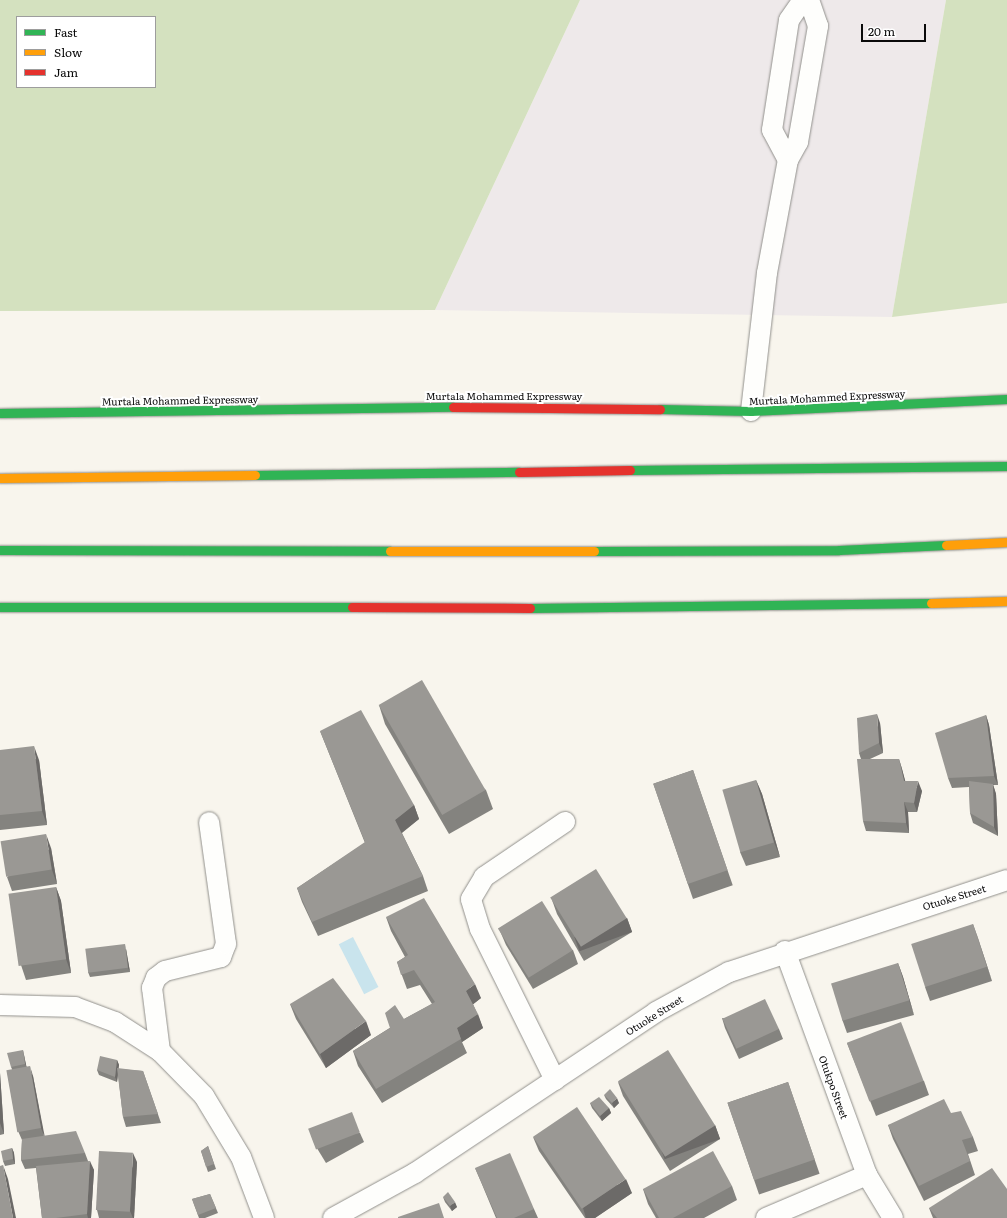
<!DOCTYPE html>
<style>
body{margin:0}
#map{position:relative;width:1007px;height:1218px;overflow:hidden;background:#f8f5ed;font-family:Literata,serif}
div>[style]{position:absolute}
.industrial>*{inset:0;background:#eee9ea}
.forest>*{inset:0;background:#d4e1bf}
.water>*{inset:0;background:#c9e4ed;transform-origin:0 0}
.roads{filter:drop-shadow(0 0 1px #91908c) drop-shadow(0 0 1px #91908c)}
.street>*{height:20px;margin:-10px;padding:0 10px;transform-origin:10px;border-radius:10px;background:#fefefc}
.fast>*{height:9px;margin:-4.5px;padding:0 4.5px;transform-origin:4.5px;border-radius:4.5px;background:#30b455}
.slow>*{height:9px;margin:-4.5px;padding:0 4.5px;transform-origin:4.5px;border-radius:4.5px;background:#ff9f0a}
.jam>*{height:9px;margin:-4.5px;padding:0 4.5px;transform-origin:4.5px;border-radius:4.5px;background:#e5322d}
.wall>*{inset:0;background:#84837f;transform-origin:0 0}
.shaded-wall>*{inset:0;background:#6c6a68;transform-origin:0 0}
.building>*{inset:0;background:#9a9894;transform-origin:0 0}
span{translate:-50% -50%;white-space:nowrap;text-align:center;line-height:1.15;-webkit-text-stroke:4px #fff;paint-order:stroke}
.street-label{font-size:10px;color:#0a0a0a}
.legend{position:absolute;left:16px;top:16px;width:140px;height:72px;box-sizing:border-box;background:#fff;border:1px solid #9d9d9d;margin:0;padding:5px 7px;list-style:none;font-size:12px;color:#0a0a0a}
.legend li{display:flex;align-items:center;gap:8px;height:20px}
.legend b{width:20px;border:1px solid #9d9d9d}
.scale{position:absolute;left:861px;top:24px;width:65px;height:18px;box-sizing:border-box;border:2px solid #0a0a0a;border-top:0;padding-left:5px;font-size:12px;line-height:14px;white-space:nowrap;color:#0a0a0a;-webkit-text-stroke:3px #fff;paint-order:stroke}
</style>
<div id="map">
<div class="industrial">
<i style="clip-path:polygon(580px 0,946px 0,892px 317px,435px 310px)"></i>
</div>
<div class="forest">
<i style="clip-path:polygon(evenodd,0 0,580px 0,435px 310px,0 311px,0 0,17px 17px,155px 17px,155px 87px,17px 87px,17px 17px)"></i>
<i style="clip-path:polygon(946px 0,1007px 0,1007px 303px,892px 317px)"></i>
</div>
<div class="water">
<i style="left:353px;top:937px;width:56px;height:16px;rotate:63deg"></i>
</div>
<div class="roads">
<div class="street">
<i style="left:788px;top:160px;width:34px;rotate:-118deg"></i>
<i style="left:772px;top:130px;width:111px;rotate:-81.2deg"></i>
<i style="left:789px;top:20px;width:24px;rotate:-55deg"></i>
<i style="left:751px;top:411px;width:139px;rotate:-83.4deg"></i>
<i style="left:767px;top:273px;width:115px;rotate:-79.5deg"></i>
<i style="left:788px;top:160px;width:21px;rotate:-61deg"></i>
<i style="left:798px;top:142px;width:118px;rotate:-80.2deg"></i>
<i style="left:818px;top:26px;width:28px;rotate:-109deg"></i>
<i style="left:785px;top:951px;width:239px;rotate:69.9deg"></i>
<i style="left:867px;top:1175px;width:50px;rotate:58.8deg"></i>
<i style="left:0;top:1005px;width:75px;rotate:1.5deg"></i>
<i style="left:75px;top:1007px;width:43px;rotate:20.6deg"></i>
<i style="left:115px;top:1022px;width:54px;rotate:32.8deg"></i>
<i style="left:160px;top:1051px;width:63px;rotate:45.6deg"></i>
<i style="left:204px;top:1096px;width:71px;rotate:58.8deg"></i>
<i style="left:241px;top:1157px;width:65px;rotate:69.3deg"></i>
<i style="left:160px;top:1051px;width:64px;rotate:-97.2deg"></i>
<i style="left:152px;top:988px;width:11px;rotate:-68deg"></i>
<i style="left:156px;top:978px;width:11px;rotate:-38deg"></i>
<i style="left:165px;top:971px;width:58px;rotate:-14deg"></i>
<i style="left:221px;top:957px;width:14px;rotate:-69deg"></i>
<i style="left:226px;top:944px;width:123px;rotate:-97.9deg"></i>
<i style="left:555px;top:1080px;width:169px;rotate:-116.4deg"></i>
<i style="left:480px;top:929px;width:31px;rotate:-107deg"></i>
<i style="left:471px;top:899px;width:26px;rotate:-59deg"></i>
<i style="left:484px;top:877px;width:98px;rotate:-34.2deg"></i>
<i style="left:333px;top:1218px;width:94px;rotate:-28.8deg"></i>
<i style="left:415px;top:1173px;width:290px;rotate:-33.7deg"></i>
<i style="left:656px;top:1012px;width:83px;rotate:-28.7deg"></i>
<i style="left:729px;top:972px;width:293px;rotate:-18.3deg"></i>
<i style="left:766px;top:1218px;width:110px;rotate:-23.1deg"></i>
</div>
<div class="fast">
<i style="left:660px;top:409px;width:91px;rotate:1.3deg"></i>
<i style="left:751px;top:411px;width:256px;rotate:-2.7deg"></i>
<i style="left:0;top:413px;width:453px;rotate:-0.8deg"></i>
<i style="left:630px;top:470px;width:377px;rotate:-0.6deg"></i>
<i style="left:255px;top:475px;width:264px;rotate:-0.7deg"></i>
<i style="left:0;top:550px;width:390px;rotate:0.1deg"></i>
<i style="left:594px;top:551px;width:245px;rotate:-0.2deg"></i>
<i style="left:839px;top:550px;width:107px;rotate:-2.7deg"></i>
<i style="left:0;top:607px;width:352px"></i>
<i style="left:530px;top:608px;width:401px;rotate:-0.7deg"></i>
</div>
<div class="slow">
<i style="left:0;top:478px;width:255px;rotate:-0.7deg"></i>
<i style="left:946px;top:545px;width:61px;rotate:-2.8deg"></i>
<i style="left:390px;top:551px;width:204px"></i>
<i style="left:931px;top:603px;width:76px;rotate:-1.5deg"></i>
</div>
<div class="jam">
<i style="left:453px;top:407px;width:207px;rotate:0.6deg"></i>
<i style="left:519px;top:472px;width:111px;rotate:-1deg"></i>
<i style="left:352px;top:607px;width:178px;rotate:0.3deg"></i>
</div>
</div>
<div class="wall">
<i style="clip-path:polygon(379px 705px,486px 790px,493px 809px,449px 834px,385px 724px)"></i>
<i style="clip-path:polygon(986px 715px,989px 725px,998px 785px,993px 785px,996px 794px,998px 836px,973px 823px,970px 813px,969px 787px,952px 788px,948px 778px)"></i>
<i style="clip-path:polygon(880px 723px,883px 753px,870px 759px,899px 759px,902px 769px,905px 781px,922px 791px,917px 812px,908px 812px,909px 833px,866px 831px,863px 821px,861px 759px,859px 753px)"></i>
<i style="clip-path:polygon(320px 731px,414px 805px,419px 819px,402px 833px,423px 876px,428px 891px,318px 936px,302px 902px,297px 888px,365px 843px)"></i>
<i style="clip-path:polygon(0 750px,39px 760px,47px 825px,0 830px)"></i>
<i style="left:693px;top:770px;width:122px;height:42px;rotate:71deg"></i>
<i style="clip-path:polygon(756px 780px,762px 794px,780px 857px,746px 866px,740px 852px)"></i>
<i style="clip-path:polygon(51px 848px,57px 884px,12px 891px,7px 877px)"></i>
<i style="clip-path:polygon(56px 887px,61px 901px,71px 973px,26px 980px,21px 965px)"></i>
<i style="clip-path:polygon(552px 900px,627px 918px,632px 932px,584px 961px,557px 914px)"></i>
<i style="clip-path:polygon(386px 917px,481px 998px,473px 1004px,483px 1028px,462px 1042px,467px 1053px,382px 1103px,358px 1066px,353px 1051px,404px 1019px,432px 1004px,420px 985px,407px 989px,397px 962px,405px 957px,391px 931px)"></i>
<i style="clip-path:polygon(973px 924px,992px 981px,930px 1001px,925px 987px)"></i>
<i style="clip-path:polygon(500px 931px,573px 950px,578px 964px,533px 989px,506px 945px)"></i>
<i style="clip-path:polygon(126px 949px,130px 972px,90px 977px,88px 972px)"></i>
<i style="clip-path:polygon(898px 963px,903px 977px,914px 1015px,847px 1033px,842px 1019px)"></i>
<i style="clip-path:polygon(290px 1004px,371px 1035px,326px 1068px,296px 1019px)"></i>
<i style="clip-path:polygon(722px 1018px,779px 1029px,783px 1039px,739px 1059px,725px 1028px)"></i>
<i style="clip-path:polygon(847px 1043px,924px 1081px,929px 1095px,876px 1116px)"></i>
<i style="clip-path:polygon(23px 1050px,24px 1055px,26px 1066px,33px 1076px,44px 1136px,85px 1153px,88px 1161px,94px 1170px,91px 1218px,42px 1218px,36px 1168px,25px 1169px,21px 1160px,22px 1140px,18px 1131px,12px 1069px,11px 1067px)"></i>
<i style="clip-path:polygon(117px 1060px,119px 1065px,118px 1069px,143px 1071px,161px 1123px,126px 1127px,123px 1117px,118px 1074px,117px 1082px,99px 1075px,97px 1070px)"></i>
<i style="clip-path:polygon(0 1073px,4px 1134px,0 1135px)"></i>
<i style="clip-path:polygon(618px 1082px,715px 1125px,720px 1139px,670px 1171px,623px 1096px)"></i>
<i style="left:788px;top:1082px;width:97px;height:64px;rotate:71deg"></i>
<i style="clip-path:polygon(604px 1095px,619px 1103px,614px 1108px,606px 1099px)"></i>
<i style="clip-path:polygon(590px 1103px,609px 1108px,611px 1113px,602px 1121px,592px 1108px)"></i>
<i style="clip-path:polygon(951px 1113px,973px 1137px,978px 1151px,968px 1154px,975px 1175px,924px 1201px,893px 1139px,888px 1125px)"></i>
<i style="clip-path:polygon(360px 1133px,364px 1142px,326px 1163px,315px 1145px,311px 1135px)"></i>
<i style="clip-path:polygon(533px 1137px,632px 1193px,595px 1218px,585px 1218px,539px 1151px)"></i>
<i style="clip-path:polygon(208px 1146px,216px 1169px,208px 1172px,201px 1151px)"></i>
<i style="clip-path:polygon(12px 1148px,14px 1153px,15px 1164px,5px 1166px,3px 1161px)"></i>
<i style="clip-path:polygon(137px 1162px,134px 1218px,99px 1218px,97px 1210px)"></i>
<i style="clip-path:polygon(475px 1168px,534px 1209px,538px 1218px,496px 1218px,481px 1182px)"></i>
<i style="clip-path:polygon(732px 1186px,737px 1200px,704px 1218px,656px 1218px,648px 1204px,643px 1189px)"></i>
<i style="clip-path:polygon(210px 1194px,218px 1213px,205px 1218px,199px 1218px,192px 1199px)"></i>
<i style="clip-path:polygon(443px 1197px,457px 1207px,452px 1211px,445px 1202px)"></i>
<i style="clip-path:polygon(929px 1208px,1007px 1218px,933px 1218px)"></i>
</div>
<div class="shaded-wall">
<i style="clip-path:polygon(877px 714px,880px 723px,883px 753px,879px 743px)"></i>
<i style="clip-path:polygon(986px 715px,989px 725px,998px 785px,994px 776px)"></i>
<i style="clip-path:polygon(34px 746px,39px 760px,47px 825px,42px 811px)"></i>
<i style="clip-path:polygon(899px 759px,902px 769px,908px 791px,904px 781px)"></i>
<i style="clip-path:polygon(756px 780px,762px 794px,780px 857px,774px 842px)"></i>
<i style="clip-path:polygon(918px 781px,922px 791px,917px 812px,914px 803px)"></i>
<i style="clip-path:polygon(993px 784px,996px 794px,998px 836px,994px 827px)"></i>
<i style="clip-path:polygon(904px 802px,908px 812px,909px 833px,906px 823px)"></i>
<i style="clip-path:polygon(414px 805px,419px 819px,400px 834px,395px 820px)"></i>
<i style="clip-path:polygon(46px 834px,51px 848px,57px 884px,52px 870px)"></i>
<i style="clip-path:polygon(56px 887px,61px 901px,71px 973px,66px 959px)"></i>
<i style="left:627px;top:918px;width:15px;height:56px;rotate:70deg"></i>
<i style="clip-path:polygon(973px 924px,978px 938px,992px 981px,987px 967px)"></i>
<i style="clip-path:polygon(125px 944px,126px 949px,130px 972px,128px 968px)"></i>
<i style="clip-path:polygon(898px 963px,903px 977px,914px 1015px,909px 1000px)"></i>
<i style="clip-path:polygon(475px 984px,481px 998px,471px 1006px,466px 991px)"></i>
<i style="clip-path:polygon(478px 1014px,483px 1028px,462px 1042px,457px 1028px)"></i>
<i style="clip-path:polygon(366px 1021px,371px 1035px,326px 1068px,320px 1054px)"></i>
<i style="clip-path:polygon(23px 1050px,24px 1055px,27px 1069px,25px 1064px)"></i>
<i style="clip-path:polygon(117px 1060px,119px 1065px,117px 1082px,115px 1077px)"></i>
<i style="clip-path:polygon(30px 1066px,33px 1076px,45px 1138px,41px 1128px)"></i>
<i style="clip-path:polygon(0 1073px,4px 1134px,0 1123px)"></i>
<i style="clip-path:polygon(617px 1098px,619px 1103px,614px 1108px,612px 1103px)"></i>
<i style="clip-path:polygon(609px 1108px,611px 1113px,602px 1121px,600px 1116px)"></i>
<i style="left:715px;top:1125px;width:15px;height:59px;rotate:70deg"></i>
<i style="clip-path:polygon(12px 1148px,14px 1153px,15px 1164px,13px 1159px)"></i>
<i style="clip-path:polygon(133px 1153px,137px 1162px,134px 1218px,133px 1218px,130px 1211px)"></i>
<i style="clip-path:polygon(90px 1161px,94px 1170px,91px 1218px,88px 1218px,87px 1214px)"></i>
<i style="clip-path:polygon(3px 1165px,8px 1179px,16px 1218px,13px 1218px)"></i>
<i style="clip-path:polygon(626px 1179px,632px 1193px,595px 1218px,586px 1218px,583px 1208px)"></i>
<i style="clip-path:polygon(455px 1202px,457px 1207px,452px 1211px,450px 1206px)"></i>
</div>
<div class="building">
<i style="left:422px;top:680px;width:127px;height:50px;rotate:60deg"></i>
<i style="clip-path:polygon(361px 710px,414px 805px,395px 820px,423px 876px,312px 922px,297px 888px,365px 842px,320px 731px)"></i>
<i style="clip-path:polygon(877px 714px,879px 743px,859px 753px,857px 718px)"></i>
<i style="clip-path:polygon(986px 715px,994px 776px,948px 778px,935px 733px)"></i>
<i style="clip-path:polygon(34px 746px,42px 811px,0 815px,0 750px)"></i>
<i style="clip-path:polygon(857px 759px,899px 759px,904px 781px,918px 781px,914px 803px,904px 802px,906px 823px,863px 821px)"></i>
<i style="left:693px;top:770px;width:106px;height:42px;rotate:71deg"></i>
<i style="left:756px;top:780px;width:65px;height:35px;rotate:74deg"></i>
<i style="clip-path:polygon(969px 781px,993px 784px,994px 827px,970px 813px)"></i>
<i style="left:46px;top:834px;width:36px;height:46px;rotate:81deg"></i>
<i style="left:596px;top:869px;width:58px;height:54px;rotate:58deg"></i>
<i style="left:56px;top:887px;width:73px;height:48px;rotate:82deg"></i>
<i style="clip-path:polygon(424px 898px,475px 984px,466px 991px,478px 1014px,457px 1028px,461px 1039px,376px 1089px,353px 1051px,390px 1028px,385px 1013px,395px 1005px,404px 1019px,435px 1002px,414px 970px,401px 975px,397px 962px,408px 955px,386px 917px)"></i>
<i style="left:542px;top:901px;width:58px;height:52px;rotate:58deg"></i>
<i style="left:973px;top:924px;width:45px;height:65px;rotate:72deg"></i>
<i style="left:125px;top:944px;width:24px;height:40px;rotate:83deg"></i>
<i style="left:898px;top:963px;width:39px;height:70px;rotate:73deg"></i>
<i style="clip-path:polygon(333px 978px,366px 1021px,320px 1054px,290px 1004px)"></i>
<i style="left:765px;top:999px;width:33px;height:47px;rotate:65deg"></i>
<i style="left:901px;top:1022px;width:63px;height:58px;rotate:69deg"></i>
<i style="clip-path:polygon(23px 1050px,25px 1064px,11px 1067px,7px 1053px)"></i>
<i style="left:668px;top:1050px;width:89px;height:59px;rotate:58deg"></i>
<i style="clip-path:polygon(100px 1056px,117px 1060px,115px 1077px,97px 1070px)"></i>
<i style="left:30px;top:1066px;width:63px;height:24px;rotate:80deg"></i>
<i style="clip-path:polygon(117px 1068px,143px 1071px,158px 1114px,123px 1117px)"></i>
<i style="left:788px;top:1082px;width:82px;height:64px;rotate:71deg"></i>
<i style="clip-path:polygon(610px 1089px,617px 1098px,612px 1103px,604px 1095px)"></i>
<i style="clip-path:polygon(599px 1097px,609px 1108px,600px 1116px,590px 1103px)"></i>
<i style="clip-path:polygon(944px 1099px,951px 1113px,961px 1111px,973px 1137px,962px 1140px,970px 1161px,919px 1186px,888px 1125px)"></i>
<i style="left:577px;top:1107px;width:87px;height:53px;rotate:56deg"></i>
<i style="left:352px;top:1112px;width:22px;height:47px;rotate:69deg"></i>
<i style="clip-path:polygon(76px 1131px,85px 1153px,21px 1160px,22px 1139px)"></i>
<i style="clip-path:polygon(208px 1146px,214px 1164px,206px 1167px,201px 1151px)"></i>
<i style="clip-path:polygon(12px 1148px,13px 1159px,3px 1161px,1px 1151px)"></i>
<i style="left:99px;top:1151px;width:34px;height:59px;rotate:3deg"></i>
<i style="clip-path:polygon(713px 1151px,732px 1186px,673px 1218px,659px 1218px,643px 1189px)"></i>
<i style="clip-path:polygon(510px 1153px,534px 1209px,514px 1218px,497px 1218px,475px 1168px)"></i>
<i style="clip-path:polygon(90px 1161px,87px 1214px,56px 1218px,42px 1218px,36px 1166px)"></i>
<i style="clip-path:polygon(3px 1165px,13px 1218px,0 1218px,0 1166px)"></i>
<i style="clip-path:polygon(992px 1168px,1007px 1189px,1007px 1218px,937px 1218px,929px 1208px)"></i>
<i style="clip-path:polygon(448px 1192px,455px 1202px,450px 1206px,443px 1197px)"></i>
<i style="clip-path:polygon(210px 1194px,216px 1208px,198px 1215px,192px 1199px)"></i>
<i style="clip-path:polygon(439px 1203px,444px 1218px,398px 1218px,398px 1217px)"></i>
</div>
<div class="street-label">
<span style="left:504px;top:396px">Murtala Mohammed Expressway</span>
<span style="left:827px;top:397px;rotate:-3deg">Murtala Mohammed Expressway</span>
<span style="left:180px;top:400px;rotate:-1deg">Murtala Mohammed Expressway</span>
<span style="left:954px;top:897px;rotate:-17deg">Otuoke Street</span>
<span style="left:654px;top:1015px;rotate:-32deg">Otuoke Street</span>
<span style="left:834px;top:1087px;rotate:70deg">Otukpo Street</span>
</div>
<ul class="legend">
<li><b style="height:5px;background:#30b455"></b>Fast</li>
<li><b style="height:5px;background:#ff9f0a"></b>Slow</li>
<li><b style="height:5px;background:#e5322d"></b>Jam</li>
</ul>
<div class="scale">20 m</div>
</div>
